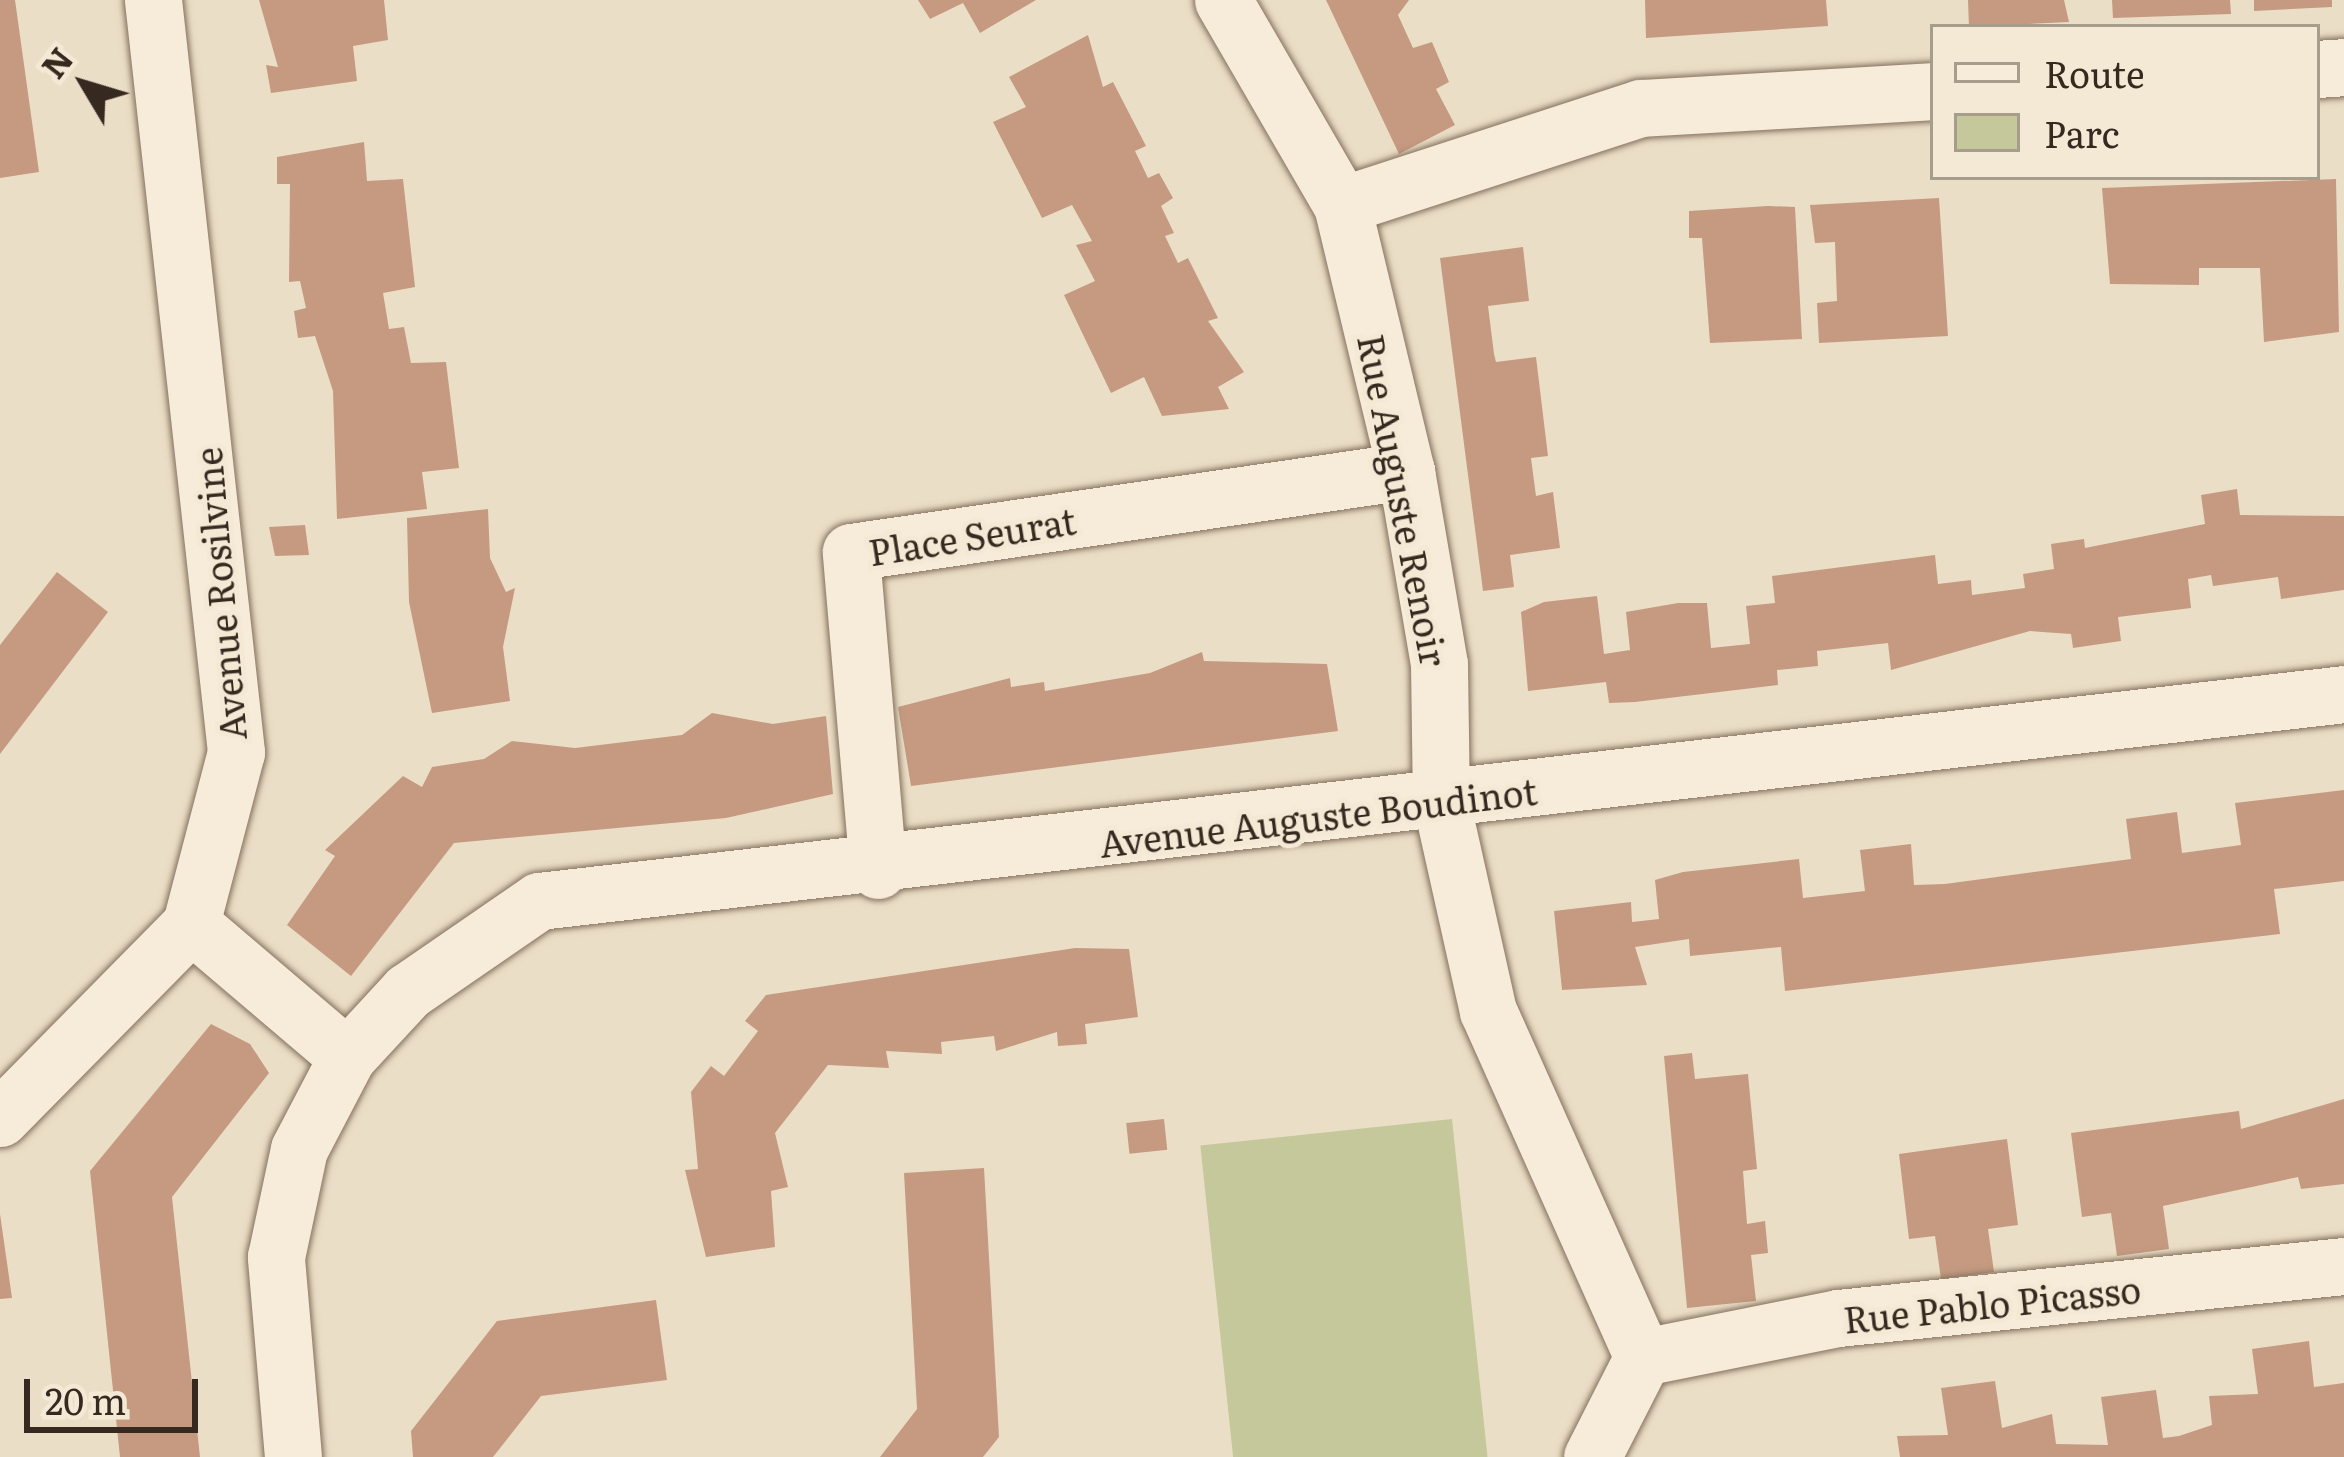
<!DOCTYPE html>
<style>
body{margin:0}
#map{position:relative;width:2344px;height:1457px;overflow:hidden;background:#ebdec6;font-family:Literata,serif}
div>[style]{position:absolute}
.green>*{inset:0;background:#c4c89b;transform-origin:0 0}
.building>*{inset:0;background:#c59a80;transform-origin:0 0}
.roads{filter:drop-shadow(0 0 3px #84715e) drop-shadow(0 0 3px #84715e)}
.minor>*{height:57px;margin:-28.5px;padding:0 28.5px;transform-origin:28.5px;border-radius:28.5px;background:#f6ecd9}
span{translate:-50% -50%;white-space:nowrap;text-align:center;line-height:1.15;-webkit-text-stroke:10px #f3e9d5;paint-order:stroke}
.street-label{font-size:36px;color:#362a20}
.legend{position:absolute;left:1930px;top:24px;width:390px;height:156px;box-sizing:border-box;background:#f3e9d5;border:3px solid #a79d8d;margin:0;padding:15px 21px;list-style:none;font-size:36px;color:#362a20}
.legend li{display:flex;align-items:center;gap:24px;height:60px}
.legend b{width:60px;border:3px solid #a79d8d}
.north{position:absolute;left:24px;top:24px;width:120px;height:120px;-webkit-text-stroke:9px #f3e9d5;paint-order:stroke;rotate:308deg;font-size:33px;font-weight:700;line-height:48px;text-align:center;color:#362a20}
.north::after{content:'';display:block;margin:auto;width:42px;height:54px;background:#362a20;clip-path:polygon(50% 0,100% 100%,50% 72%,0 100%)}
.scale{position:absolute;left:24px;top:1379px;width:174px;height:54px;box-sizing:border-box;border:6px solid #362a20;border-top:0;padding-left:15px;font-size:36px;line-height:42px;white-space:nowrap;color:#362a20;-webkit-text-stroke:9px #f3e9d5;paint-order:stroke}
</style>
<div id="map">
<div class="green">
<i style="left:1452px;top:1119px;width:340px;height:253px;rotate:84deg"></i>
</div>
<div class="building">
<i style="clip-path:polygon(0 0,15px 0,39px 172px,0 178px)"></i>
<i style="clip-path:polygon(259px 0,384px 0,388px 40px,353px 46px,357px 81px,271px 93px,266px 65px,278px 67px)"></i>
<i style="clip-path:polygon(918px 0,1036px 0,980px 33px,963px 3px,930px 19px)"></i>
<i style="clip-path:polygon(1326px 0,1409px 0,1398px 15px,1413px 48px,1432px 42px,1449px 82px,1436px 89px,1455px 125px,1399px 154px)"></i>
<i style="clip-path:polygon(1645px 0,1826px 0,1828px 26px,1646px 38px)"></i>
<i style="clip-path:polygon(1968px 0,2064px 0,2069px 22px,1969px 27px)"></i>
<i style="clip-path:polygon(2112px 0,2230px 0,2231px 14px,2113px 18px)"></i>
<i style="clip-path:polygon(2254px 0,2332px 0,2332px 7px,2254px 11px)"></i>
<i style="clip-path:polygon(1088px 35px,1103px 87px,1113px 82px,1146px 146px,1135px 151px,1148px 178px,1159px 173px,1173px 198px,1161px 206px,1174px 233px,1165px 236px,1178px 263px,1188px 258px,1218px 318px,1208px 321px,1244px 372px,1218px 387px,1229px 409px,1162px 416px,1144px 377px,1111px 393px,1064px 295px,1095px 281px,1076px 245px,1092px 241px,1072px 205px,1042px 218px,993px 122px,1026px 107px,1009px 77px)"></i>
<i style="clip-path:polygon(364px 142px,367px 181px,403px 179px,415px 287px,383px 293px,389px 329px,404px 327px,411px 363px,446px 362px,459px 468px,422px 472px,427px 509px,337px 519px,333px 391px,315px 336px,298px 338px,294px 311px,306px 308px,300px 281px,289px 282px,290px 184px,277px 184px,277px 157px)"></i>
<i style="clip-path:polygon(2336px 179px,2339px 332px,2264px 342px,2260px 268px,2199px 268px,2199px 285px,2110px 284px,2102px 188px)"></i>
<i style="clip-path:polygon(1939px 198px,1948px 336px,1819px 343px,1817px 303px,1837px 301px,1835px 242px,1815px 243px,1810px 205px)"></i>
<i style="clip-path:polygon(1768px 206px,1795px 207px,1802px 339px,1710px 343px,1702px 238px,1689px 238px,1689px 211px)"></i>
<i style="clip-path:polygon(1523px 247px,1529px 301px,1488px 306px,1494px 354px,1496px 362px,1536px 357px,1548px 456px,1531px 458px,1536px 496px,1553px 492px,1560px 548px,1510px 555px,1514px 587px,1483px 591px,1440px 258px)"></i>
<i style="clip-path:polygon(2237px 489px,2240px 515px,2344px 516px,2344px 590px,2281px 599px,2278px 577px,2213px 586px,2211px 575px,2188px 579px,2191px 608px,2118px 617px,2121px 641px,2073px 648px,2071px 634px,2030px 631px,1891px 670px,1888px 643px,1817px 651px,1818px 666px,1777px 670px,1778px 685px,1635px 702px,1609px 703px,1606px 682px,1528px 691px,1521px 612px,1544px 602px,1597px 596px,1604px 654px,1630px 650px,1626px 612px,1678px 603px,1707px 603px,1711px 648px,1750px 644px,1746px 606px,1775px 603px,1772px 576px,1935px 555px,1938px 584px,1971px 580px,1972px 595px,2025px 588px,2023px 574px,2054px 569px,2051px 544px,2084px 539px,2085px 548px,2205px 524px,2201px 495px)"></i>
<i style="clip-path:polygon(488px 509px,490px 558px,506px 592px,515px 588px,503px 647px,510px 701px,432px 713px,409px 602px,407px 518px)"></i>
<i style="clip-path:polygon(305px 525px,309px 555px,275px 556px,269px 527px)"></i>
<i style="clip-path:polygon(57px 572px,108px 612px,0 754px,0 645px)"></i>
<i style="clip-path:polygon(1202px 652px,1204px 661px,1327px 664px,1338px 731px,911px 786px,898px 707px,1010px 678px,1011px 687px,1044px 682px,1045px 691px,1150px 673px)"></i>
<i style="clip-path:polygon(712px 713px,773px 724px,826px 716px,833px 794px,726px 818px,454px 843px,351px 976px,287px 925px,335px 856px,325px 850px,403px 776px,422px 787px,432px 767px,484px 759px,512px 741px,575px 748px,682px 735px)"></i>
<i style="clip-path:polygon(2344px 790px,2344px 881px,2274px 889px,2280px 934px,1785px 991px,1781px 947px,1690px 956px,1689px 939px,1635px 947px,1647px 985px,1562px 990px,1554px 911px,1631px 902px,1632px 922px,1659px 919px,1655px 880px,1683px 872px,1799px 859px,1803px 898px,1865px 891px,1860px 850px,1911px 844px,1914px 885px,1945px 884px,2131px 859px,2126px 819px,2177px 812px,2182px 853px,2241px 845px,2235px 803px)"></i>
<i style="clip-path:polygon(1075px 948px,1129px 949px,1138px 1017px,1085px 1024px,1087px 1044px,1058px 1046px,1057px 1032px,996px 1051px,994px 1036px,941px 1042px,942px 1054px,886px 1051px,889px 1068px,828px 1065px,775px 1133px,788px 1187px,771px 1191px,775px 1247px,706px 1257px,685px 1170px,698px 1169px,691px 1092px,711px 1066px,724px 1076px,758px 1031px,745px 1021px,766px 995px)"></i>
<i style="clip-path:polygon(211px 1024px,250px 1044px,269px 1073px,172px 1197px,200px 1457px,120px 1457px,90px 1171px)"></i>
<i style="clip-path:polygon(1692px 1053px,1695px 1079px,1748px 1074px,1757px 1169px,1743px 1171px,1747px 1224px,1765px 1221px,1768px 1253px,1751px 1255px,1756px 1301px,1687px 1308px,1664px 1056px)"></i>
<i style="clip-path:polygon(2344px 1099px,2344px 1184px,2301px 1189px,2298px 1177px,2163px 1206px,2169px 1249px,2117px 1256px,2111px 1213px,2082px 1217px,2071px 1133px,2239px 1111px,2241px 1129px)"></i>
<i style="left:1164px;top:1119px;width:31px;height:38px;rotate:84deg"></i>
<i style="clip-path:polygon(2007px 1139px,2018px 1225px,1988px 1229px,1994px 1272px,1941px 1279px,1935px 1236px,1909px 1239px,1899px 1154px)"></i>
<i style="clip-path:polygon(984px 1168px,999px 1437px,983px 1457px,880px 1457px,917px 1409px,904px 1173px)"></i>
<i style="clip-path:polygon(0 1214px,12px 1298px,0 1299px)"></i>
<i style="clip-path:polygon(656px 1300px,667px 1380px,541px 1396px,493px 1457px,413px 1457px,411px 1431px,497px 1321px)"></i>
<i style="clip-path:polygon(2309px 1341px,2314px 1387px,2344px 1383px,2344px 1457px,1900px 1457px,1897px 1436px,1948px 1435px,1941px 1388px,1995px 1381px,2002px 1428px,2052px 1414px,2056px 1444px,2108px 1445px,2101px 1397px,2156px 1390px,2163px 1438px,2179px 1436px,2212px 1425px,2209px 1396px,2258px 1394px,2252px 1349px)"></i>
</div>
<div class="roads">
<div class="minor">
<i style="left:153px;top:0;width:757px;rotate:83.7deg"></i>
<i style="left:236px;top:752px;width:178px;rotate:104.7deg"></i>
<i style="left:1223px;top:0;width:237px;rotate:59.9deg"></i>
<i style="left:1342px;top:205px;width:274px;rotate:76.5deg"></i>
<i style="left:1406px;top:471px;width:196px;rotate:80.3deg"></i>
<i style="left:1439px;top:664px;width:137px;rotate:89.2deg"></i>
<i style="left:1441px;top:801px;width:215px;rotate:77.4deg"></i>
<i style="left:1488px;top:1011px;width:379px;rotate:65.9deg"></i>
<i style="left:2317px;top:69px;width:27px;rotate:-4deg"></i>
<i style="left:1342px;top:205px;width:314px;rotate:-18deg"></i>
<i style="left:1641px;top:108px;width:292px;rotate:-3.3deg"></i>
<i style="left:878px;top:870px;width:319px;rotate:-94.9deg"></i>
<i style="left:851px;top:552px;width:561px;rotate:-8.3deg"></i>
<i style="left:191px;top:924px;width:205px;rotate:40.4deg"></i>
<i style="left:0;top:1118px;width:272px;rotate:-45.4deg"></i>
<i style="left:1643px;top:1357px;width:199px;rotate:-11.3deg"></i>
<i style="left:1838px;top:1318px;width:509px;rotate:-5.87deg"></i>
<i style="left:293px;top:1457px;width:201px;rotate:-94.9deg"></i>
<i style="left:276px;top:1257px;width:110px;rotate:-78deg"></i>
<i style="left:299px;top:1149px;width:104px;rotate:-62.4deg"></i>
<i style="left:347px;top:1057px;width:90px;rotate:-47.3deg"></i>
<i style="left:408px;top:991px;width:159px;rotate:-34.5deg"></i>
<i style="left:539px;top:901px;width:1817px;rotate:-6.54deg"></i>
<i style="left:1592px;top:1457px;width:112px;rotate:-63deg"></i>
</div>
</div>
<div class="street-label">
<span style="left:1404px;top:500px;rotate:79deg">Rue Auguste Renoir</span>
<span style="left:972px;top:535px;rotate:-9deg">Place Seurat</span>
<span style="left:219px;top:594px;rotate:-95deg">Avenue Rosilvine</span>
<span style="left:1318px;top:816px;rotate:-7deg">Avenue Auguste Boudinot</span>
<span style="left:1992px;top:1303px;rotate:-6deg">Rue Pablo Picasso</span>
</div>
<ul class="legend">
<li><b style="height:15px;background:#f6ecd9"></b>Route</li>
<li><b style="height:33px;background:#c4c89b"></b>Parc</li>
</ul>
<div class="north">N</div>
<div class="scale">20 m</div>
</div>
